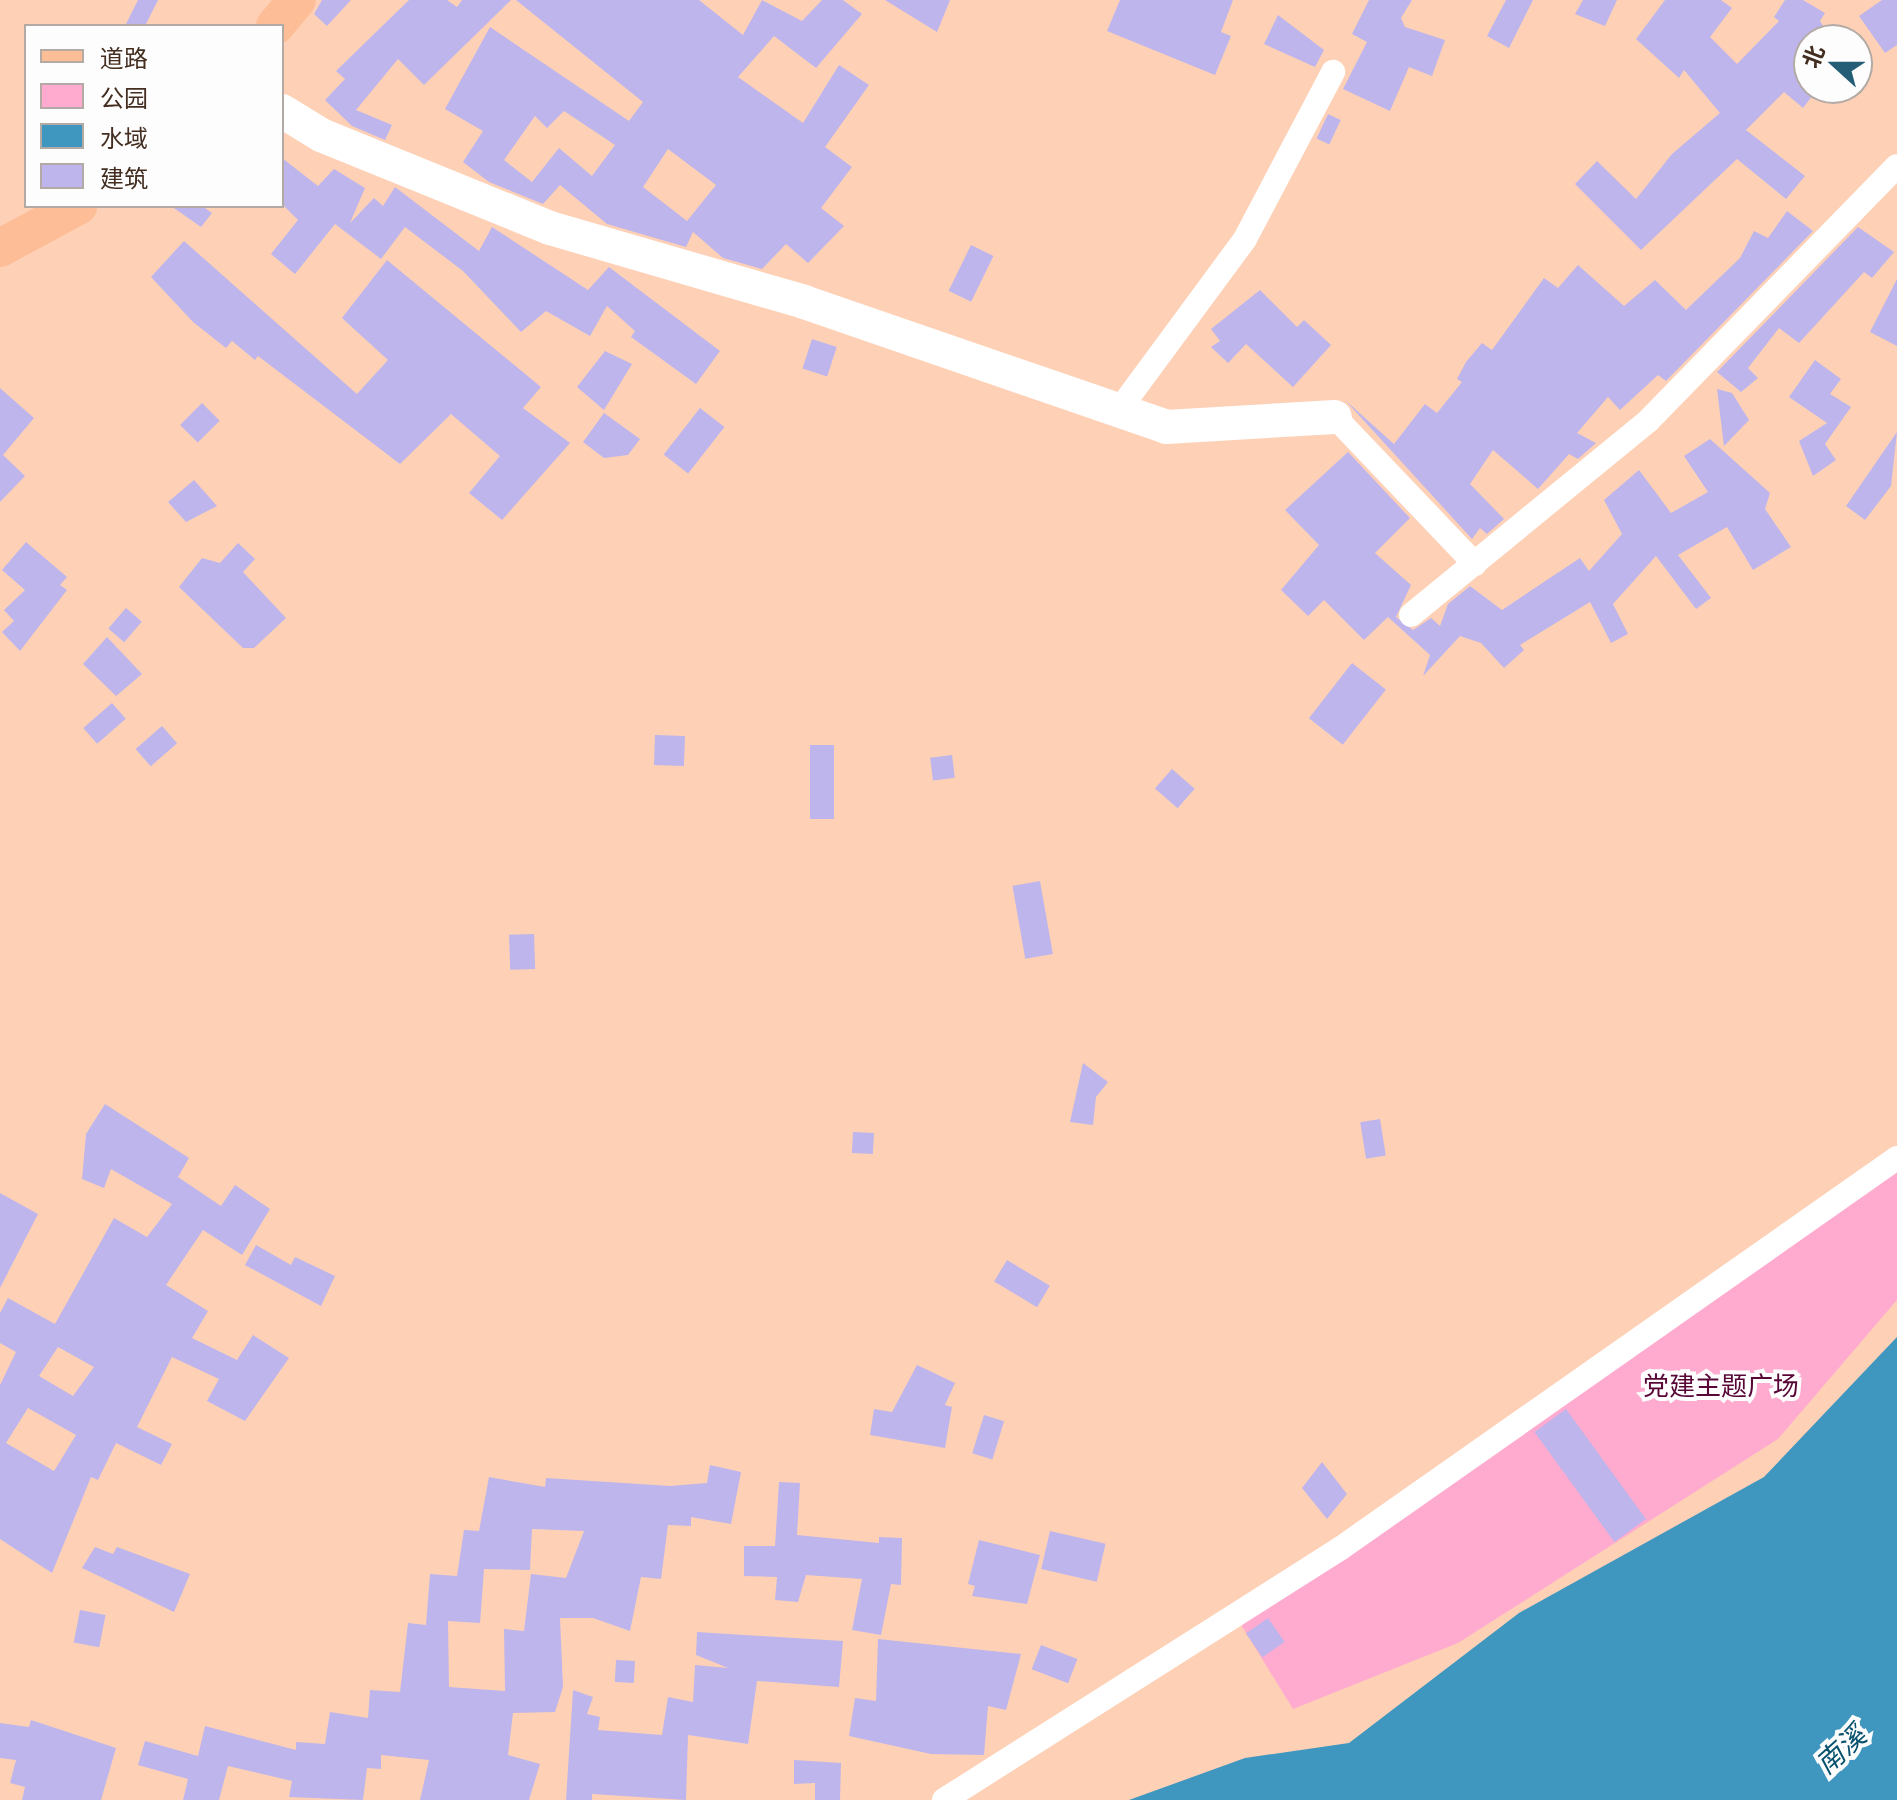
<!DOCTYPE html>
<meta charset="utf-8">
<style>
body{margin:0}
#map{position:relative;width:1897px;height:1800px;overflow:hidden;background:#fed1b7;font-family:"Exo 2","Noto Sans SC",sans-serif}
div>[style]{position:absolute}
.green>*{inset:0;background:#ffabd0}
.water>*{inset:0;background:#3f96be}
.building>*{inset:0;background:#bdb5eb;transform-origin:0 0}
.street>*{height:24px;margin:-12px;padding:0 12px;transform-origin:12px;border-radius:12px;background:#fff}
.secondary>*{height:34px;margin:-17px;padding:0 17px;transform-origin:17px;border-radius:17px;background:#fff}
.primary>*{height:38px;margin:-19px;padding:0 19px;transform-origin:19px;border-radius:19px;background:#fdbe97}
span{translate:-50% -50%;white-space:nowrap;text-align:center;line-height:1.15;-webkit-text-stroke:8px #fdfdfd;paint-order:stroke}
.park-label{font-size:26px;color:#570636}
.water-label{font-size:28px;color:#08526e;font-style:italic}
.legend{position:absolute;left:24px;top:24px;width:260px;height:184px;box-sizing:border-box;background:#fdfdfd;border:2px solid #b3aaa5;margin:0;padding:10px 14px;list-style:none;font-size:24px;color:#432e21}
.legend li{display:flex;align-items:center;gap:16px;height:40px}
.legend b{width:40px;border:2px solid #b3aaa5}
.north{position:absolute;left:1793px;top:24px;width:80px;height:80px;box-sizing:border-box;background:#fdfdfd;border:2px solid #b3aaa5;border-radius:50%;rotate:291deg;font-size:22px;font-weight:700;line-height:32px;text-align:center;color:#432e21}
.north::after{content:'';display:block;margin:auto;width:28px;height:36px;background:#245d76;clip-path:polygon(50% 0,100% 100%,50% 72%,0 100%)}
</style>
<div id="map">
<div class="green">
<i style="clip-path:polygon(1897px 1171px,1897px 1300px,1778px 1439px,1458px 1643px,1293px 1709px,1240px 1623px)"></i>
</div>
<div class="water">
<i style="clip-path:polygon(1897px 1337px,1897px 1800px,1129px 1800px,1245px 1758px,1349px 1743px,1519px 1613px,1764px 1477px)"></i>
</div>
<div class="building">
<i style="clip-path:polygon(138px 0,158px 0,145px 26px,125px 26px)"></i>
<i style="clip-path:polygon(322px 0,351px 0,327px 26px,314px 14px)"></i>
<i style="clip-path:polygon(409px 0,447px 0,457px 7px,462px 0,511px 0,424px 85px,398px 59px,356px 110px,392px 125px,385px 140px,352px 126px,325px 100px,345px 79px,336px 71px)"></i>
<i style="clip-path:polygon(evenodd,516px 0,699px 0,743px 35px,762px 0,802px 21px,822px 0,843px 0,862px 14px,816px 68px,774px 36px,738px 77px,803px 123px,839px 65px,869px 85px,825px 147px,852px 167px,821px 208px,844px 226px,808px 263px,786px 244px,762px 269px,723px 258px,693px 232px,686px 247px,607px 224px,560px 185px,543px 204px,489px 182px,463px 162px,483px 131px,445px 109px,490px 27px,629px 121px,643px 102px,516px 0,564px 111px,615px 145px,592px 176px,559px 148px,532px 182px,504px 160px,535px 116px,547px 128px,564px 111px,516px 0,668px 149px,716px 185px,687px 221px,643px 187px,668px 149px)"></i>
<i style="clip-path:polygon(885px 0,950px 0,937px 32px)"></i>
<i style="clip-path:polygon(1120px 0,1233px 0,1221px 32px,1231px 36px,1215px 75px,1107px 31px)"></i>
<i style="clip-path:polygon(1369px 0,1412px 0,1401px 18px,1405px 27px,1445px 40px,1432px 76px,1409px 67px,1390px 111px,1343px 89px,1367px 42px,1352px 34px)"></i>
<i style="clip-path:polygon(1506px 0,1533px 0,1509px 48px,1487px 36px)"></i>
<i style="clip-path:polygon(1583px 0,1617px 0,1605px 26px,1575px 14px)"></i>
<i style="clip-path:polygon(1665px 0,1721px 0,1732px 8px,1710px 37px,1737px 64px,1779px 21px,1774px 17px,1785px 0,1803px 0,1825px 13px,1820px 21px,1832px 40px,1809px 40px,1809px 88px,1816px 91px,1803px 108px,1784px 92px,1746px 130px,1805px 176px,1786px 199px,1737px 159px,1641px 250px,1575px 184px,1597px 161px,1636px 199px,1672px 154px,1720px 113px,1684px 70px,1679px 78px,1636px 39px)"></i>
<i style="clip-path:polygon(1882px 0,1897px 0,1897px 45px,1885px 53px,1859px 16px)"></i>
<i style="clip-path:polygon(1278px 15px,1324px 50px,1315px 67px,1264px 44px)"></i>
<i style="left:1328px;top:114px;width:14px;height:27px;rotate:25deg"></i>
<i style="clip-path:polygon(282px 158px,318px 186px,334px 169px,365px 188px,350px 223px,374px 198px,383px 206px,395px 187px,479px 251px,492px 227px,588px 290px,609px 267px,720px 351px,696px 384px,631px 337px,635px 331px,607px 306px,590px 336px,546px 311px,521px 332px,463px 271px,405px 227px,381px 259px,335px 224px,295px 274px,271px 254px,298px 220px,282px 204px)"></i>
<i style="clip-path:polygon(171px 206px,202px 206px,212px 213px,201px 227px)"></i>
<i style="clip-path:polygon(1787px 211px,1813px 231px,1666px 381px,1658px 375px,1620px 410px,1608px 397px,1577px 433px,1596px 443px,1578px 459px,1569px 454px,1538px 489px,1493px 450px,1470px 484px,1504px 519px,1487px 534px,1480px 528px,1472px 539px,1345px 400px,1394px 444px,1425px 404px,1437px 413px,1462px 382px,1457px 379px,1466px 362px,1482px 343px,1492px 350px,1544px 278px,1558px 288px,1578px 265px,1624px 306px,1655px 280px,1686px 310px,1740px 258px,1754px 231px,1768px 238px)"></i>
<i style="clip-path:polygon(1858px 227px,1894px 252px,1872px 278px,1864px 272px,1799px 343px,1779px 328px,1748px 368px,1758px 378px,1741px 392px,1717px 372px)"></i>
<i style="clip-path:polygon(184px 241px,357px 394px,388px 360px,342px 318px,387px 260px,541px 387px,523px 408px,570px 443px,502px 520px,469px 493px,500px 456px,451px 414px,400px 464px,258px 356px,255px 360px,232px 341px,226px 348px,193px 322px,151px 277px)"></i>
<i style="left:971px;top:245px;width:25px;height:51px;rotate:26deg"></i>
<i style="clip-path:polygon(1897px 279px,1897px 346px,1870px 332px)"></i>
<i style="clip-path:polygon(1260px 290px,1297px 327px,1304px 320px,1331px 345px,1293px 387px,1246px 344px,1228px 363px,1211px 347px,1220px 341px,1211px 329px)"></i>
<i style="left:812px;top:339px;width:26px;height:31px;rotate:18deg"></i>
<i style="clip-path:polygon(605px 351px,632px 364px,604px 410px,577px 387px)"></i>
<i style="clip-path:polygon(1815px 360px,1841px 379px,1830px 394px,1851px 407px,1825px 444px,1836px 460px,1813px 476px,1799px 441px,1827px 423px,1789px 397px)"></i>
<i style="clip-path:polygon(0 388px,34px 418px,3px 455px,25px 476px,0 502px)"></i>
<i style="clip-path:polygon(1717px 389px,1732px 393px,1749px 420px,1724px 446px)"></i>
<i style="left:202px;top:403px;width:25px;height:31px;rotate:45deg"></i>
<i style="left:700px;top:408px;width:31px;height:59px;rotate:38deg"></i>
<i style="clip-path:polygon(604px 413px,640px 439px,628px 455px,604px 458px,583px 442px)"></i>
<i style="clip-path:polygon(1897px 432px,1891px 486px,1865px 520px,1846px 506px)"></i>
<i style="clip-path:polygon(1710px 439px,1770px 493px,1765px 509px,1791px 547px,1753px 570px,1727px 527px,1678px 555px,1711px 598px,1696px 609px,1656px 556px,1613px 604px,1628px 634px,1611px 643px,1590px 602px,1520px 645px,1524px 650px,1504px 668px,1481px 643px,1460px 636px,1423px 676px,1430px 655px,1388px 617px,1364px 640px,1324px 600px,1308px 616px,1281px 590px,1319px 545px,1285px 510px,1348px 452px,1410px 518px,1375px 553px,1411px 585px,1396px 617px,1413px 630px,1431px 618px,1440px 626px,1448px 604px,1470px 586px,1502px 610px,1580px 558px,1589px 571px,1622px 534px,1604px 500px,1639px 470px,1671px 513px,1708px 492px,1684px 456px)"></i>
<i style="clip-path:polygon(194px 480px,217px 506px,186px 522px,168px 502px)"></i>
<i style="clip-path:polygon(26px 542px,67px 577px,60px 585px,67px 590px,20px 651px,2px 632px,14px 621px,4px 610px,25px 590px,2px 570px)"></i>
<i style="clip-path:polygon(238px 543px,255px 559px,243px 572px,286px 618px,254px 648px,243px 648px,179px 587px,202px 558px,220px 563px)"></i>
<i style="left:126px;top:608px;width:21px;height:27px;rotate:41deg"></i>
<i style="clip-path:polygon(107px 637px,142px 674px,116px 696px,83px 664px)"></i>
<i style="left:1352px;top:663px;width:43px;height:70px;rotate:38deg"></i>
<i style="left:112px;top:703px;width:21px;height:38px;rotate:49deg"></i>
<i style="left:162px;top:726px;width:23px;height:35px;rotate:49deg"></i>
<i style="left:655px;top:735px;width:30px;height:30px;rotate:2deg"></i>
<i style="left:810px;top:745px;width:24px;height:74px"></i>
<i style="left:952px;top:755px;width:23px;height:22px;rotate:83deg"></i>
<i style="left:1172px;top:769px;width:30px;height:26px;rotate:41deg"></i>
<i style="left:1040px;top:881px;width:74px;height:28px;rotate:80deg"></i>
<i style="left:534px;top:934px;width:35px;height:25px;rotate:88deg"></i>
<i style="clip-path:polygon(1083px 1063px,1108px 1082px,1096px 1097px,1093px 1125px,1070px 1122px)"></i>
<i style="clip-path:polygon(evenodd,105px 1104px,189px 1158px,178px 1177px,221px 1206px,235px 1185px,270px 1209px,242px 1255px,203px 1230px,166px 1285px,208px 1311px,192px 1338px,237px 1360px,253px 1335px,289px 1358px,245px 1421px,207px 1401px,219px 1379px,172px 1357px,137px 1427px,172px 1444px,161px 1465px,116px 1443px,98px 1480px,91px 1477px,52px 1573px,0 1539px,0 1385px,16px 1352px,0 1343px,0 1313px,8px 1298px,55px 1324px,114px 1218px,147px 1237px,172px 1204px,111px 1169px,104px 1188px,82px 1179px,86px 1134px,105px 1104px,58px 1347px,94px 1367px,73px 1396px,39px 1376px,58px 1347px,105px 1104px,28px 1408px,76px 1435px,54px 1471px,6px 1443px,28px 1408px)"></i>
<i style="left:1380px;top:1119px;width:37px;height:20px;rotate:81deg"></i>
<i style="left:853px;top:1132px;width:21px;height:21px;rotate:3deg"></i>
<i style="clip-path:polygon(0 1193px,38px 1214px,0 1288px)"></i>
<i style="clip-path:polygon(256px 1245px,291px 1265px,295px 1257px,335px 1276px,321px 1306px,245px 1265px)"></i>
<i style="left:1007px;top:1260px;width:50px;height:25px;rotate:31deg"></i>
<i style="clip-path:polygon(917px 1365px,955px 1383px,945px 1405px,952px 1407px,945px 1448px,870px 1435px,874px 1409px,892px 1412px)"></i>
<i style="left:1566px;top:1409px;width:136px;height:39px;rotate:54deg"></i>
<i style="left:984px;top:1415px;width:21px;height:40px;rotate:17deg"></i>
<i style="clip-path:polygon(1322px 1462px,1347px 1494px,1327px 1519px,1302px 1488px)"></i>
<i style="clip-path:polygon(evenodd,710px 1465px,741px 1472px,731px 1524px,691px 1517px,691px 1526px,668px 1525px,661px 1579px,641px 1577px,630px 1631px,593px 1618px,560px 1618px,563px 1687px,555px 1712px,513px 1713px,508px 1755px,540px 1764px,529px 1800px,420px 1800px,429px 1760px,381px 1755px,381px 1769px,367px 1768px,363px 1800px,289px 1797px,292px 1781px,228px 1766px,219px 1800px,183px 1800px,188px 1779px,138px 1765px,145px 1741px,198px 1756px,205px 1726px,296px 1750px,296px 1742px,325px 1744px,330px 1712px,368px 1718px,370px 1690px,400px 1692px,408px 1623px,426px 1625px,430px 1574px,457px 1576px,464px 1530px,479px 1531px,489px 1477px,545px 1487px,546px 1478px,670px 1486px,707px 1483px,710px 1465px,532px 1529px,584px 1531px,566px 1578px,531px 1574px,524px 1631px,504px 1629px,505px 1691px,449px 1687px,448px 1621px,480px 1623px,484px 1569px,530px 1570px,532px 1529px)"></i>
<i style="clip-path:polygon(779px 1482px,800px 1483px,797px 1535px,879px 1543px,879px 1537px,902px 1538px,901px 1585px,891px 1584px,881px 1635px,852px 1630px,862px 1579px,806px 1575px,798px 1602px,775px 1600px,777px 1577px,744px 1576px,744px 1546px,775px 1546px)"></i>
<i style="left:1050px;top:1531px;width:57px;height:39px;rotate:13deg"></i>
<i style="clip-path:polygon(979px 1540px,1040px 1555px,1027px 1604px,972px 1596px,975px 1586px,968px 1584px)"></i>
<i style="clip-path:polygon(95px 1547px,113px 1554px,117px 1547px,190px 1574px,174px 1612px,82px 1568px)"></i>
<i style="left:80px;top:1610px;width:26px;height:33px;rotate:11deg"></i>
<i style="left:1268px;top:1618px;width:29px;height:27px;rotate:55deg"></i>
<i style="clip-path:polygon(697px 1632px,843px 1641px,839px 1687px,757px 1681px,748px 1744px,688px 1735px,686px 1800px,592px 1794px,592px 1800px,566px 1800px,573px 1690px,593px 1697px,587px 1714px,600px 1717px,598px 1730px,662px 1735px,668px 1697px,693px 1702px,695px 1665px,728px 1668px,696px 1655px)"></i>
<i style="clip-path:polygon(878px 1639px,1021px 1654px,1006px 1710px,988px 1706px,984px 1755px,931px 1754px,849px 1736px,855px 1698px,876px 1701px)"></i>
<i style="left:1041px;top:1645px;width:39px;height:26px;rotate:21deg"></i>
<i style="left:616px;top:1660px;width:19px;height:22px;rotate:3deg"></i>
<i style="clip-path:polygon(31px 1720px,116px 1748px,101px 1800px,22px 1800px,25px 1787px,10px 1783px,16px 1760px,0 1758px,0 1723px,29px 1727px)"></i>
<i style="clip-path:polygon(794px 1760px,841px 1763px,840px 1800px,815px 1800px,815px 1783px,794px 1784px)"></i>
</div>
<div class="street">
<i style="left:1119px;top:410px;width:212px;rotate:-53.6deg"></i>
<i style="left:1245px;top:239px;width:189px;rotate:-62.2deg"></i>
<i style="left:1335px;top:417px;width:203px;rotate:46.4deg"></i>
<i style="left:1411px;top:615px;width:306px;rotate:-39.3deg"></i>
<i style="left:1648px;top:421px;width:356px;rotate:-45.7deg"></i>
<i style="left:944px;top:1800px;width:470px;rotate:-32.4deg"></i>
<i style="left:1341px;top:1548px;width:679px;rotate:-35.05deg"></i>
</div>
<div class="secondary">
<i style="left:282px;top:111px;width:46px;rotate:31.6deg"></i>
<i style="left:321px;top:135px;width:247px;rotate:22.1deg"></i>
<i style="left:550px;top:228px;width:265px;rotate:16.2deg"></i>
<i style="left:804px;top:302px;width:383px;rotate:19deg"></i>
<i style="left:1166px;top:427px;width:169px;rotate:-3.4deg"></i>
</div>
<div class="primary">
<i style="left:275px;top:26px;width:34px;rotate:-50deg"></i>
<i style="left:0;top:248px;width:89px;rotate:-28.3deg"></i>
</div>
<div class="park-label">
<span style="left:1721px;top:1385px">党建主题广场</span>
</div>
<div class="water-label">
<span style="left:1840px;top:1749px;rotate:-42deg">南溪</span>
</div>
<ul class="legend">
<li><b style="height:10px;background:#fdbe97"></b>道路</li>
<li><b style="height:22px;background:#ffabd0"></b>公园</li>
<li><b style="height:22px;background:#3f96be"></b>水域</li>
<li><b style="height:22px;background:#bdb5eb"></b>建筑</li>
</ul>
<div class="north">北</div>
</div>
